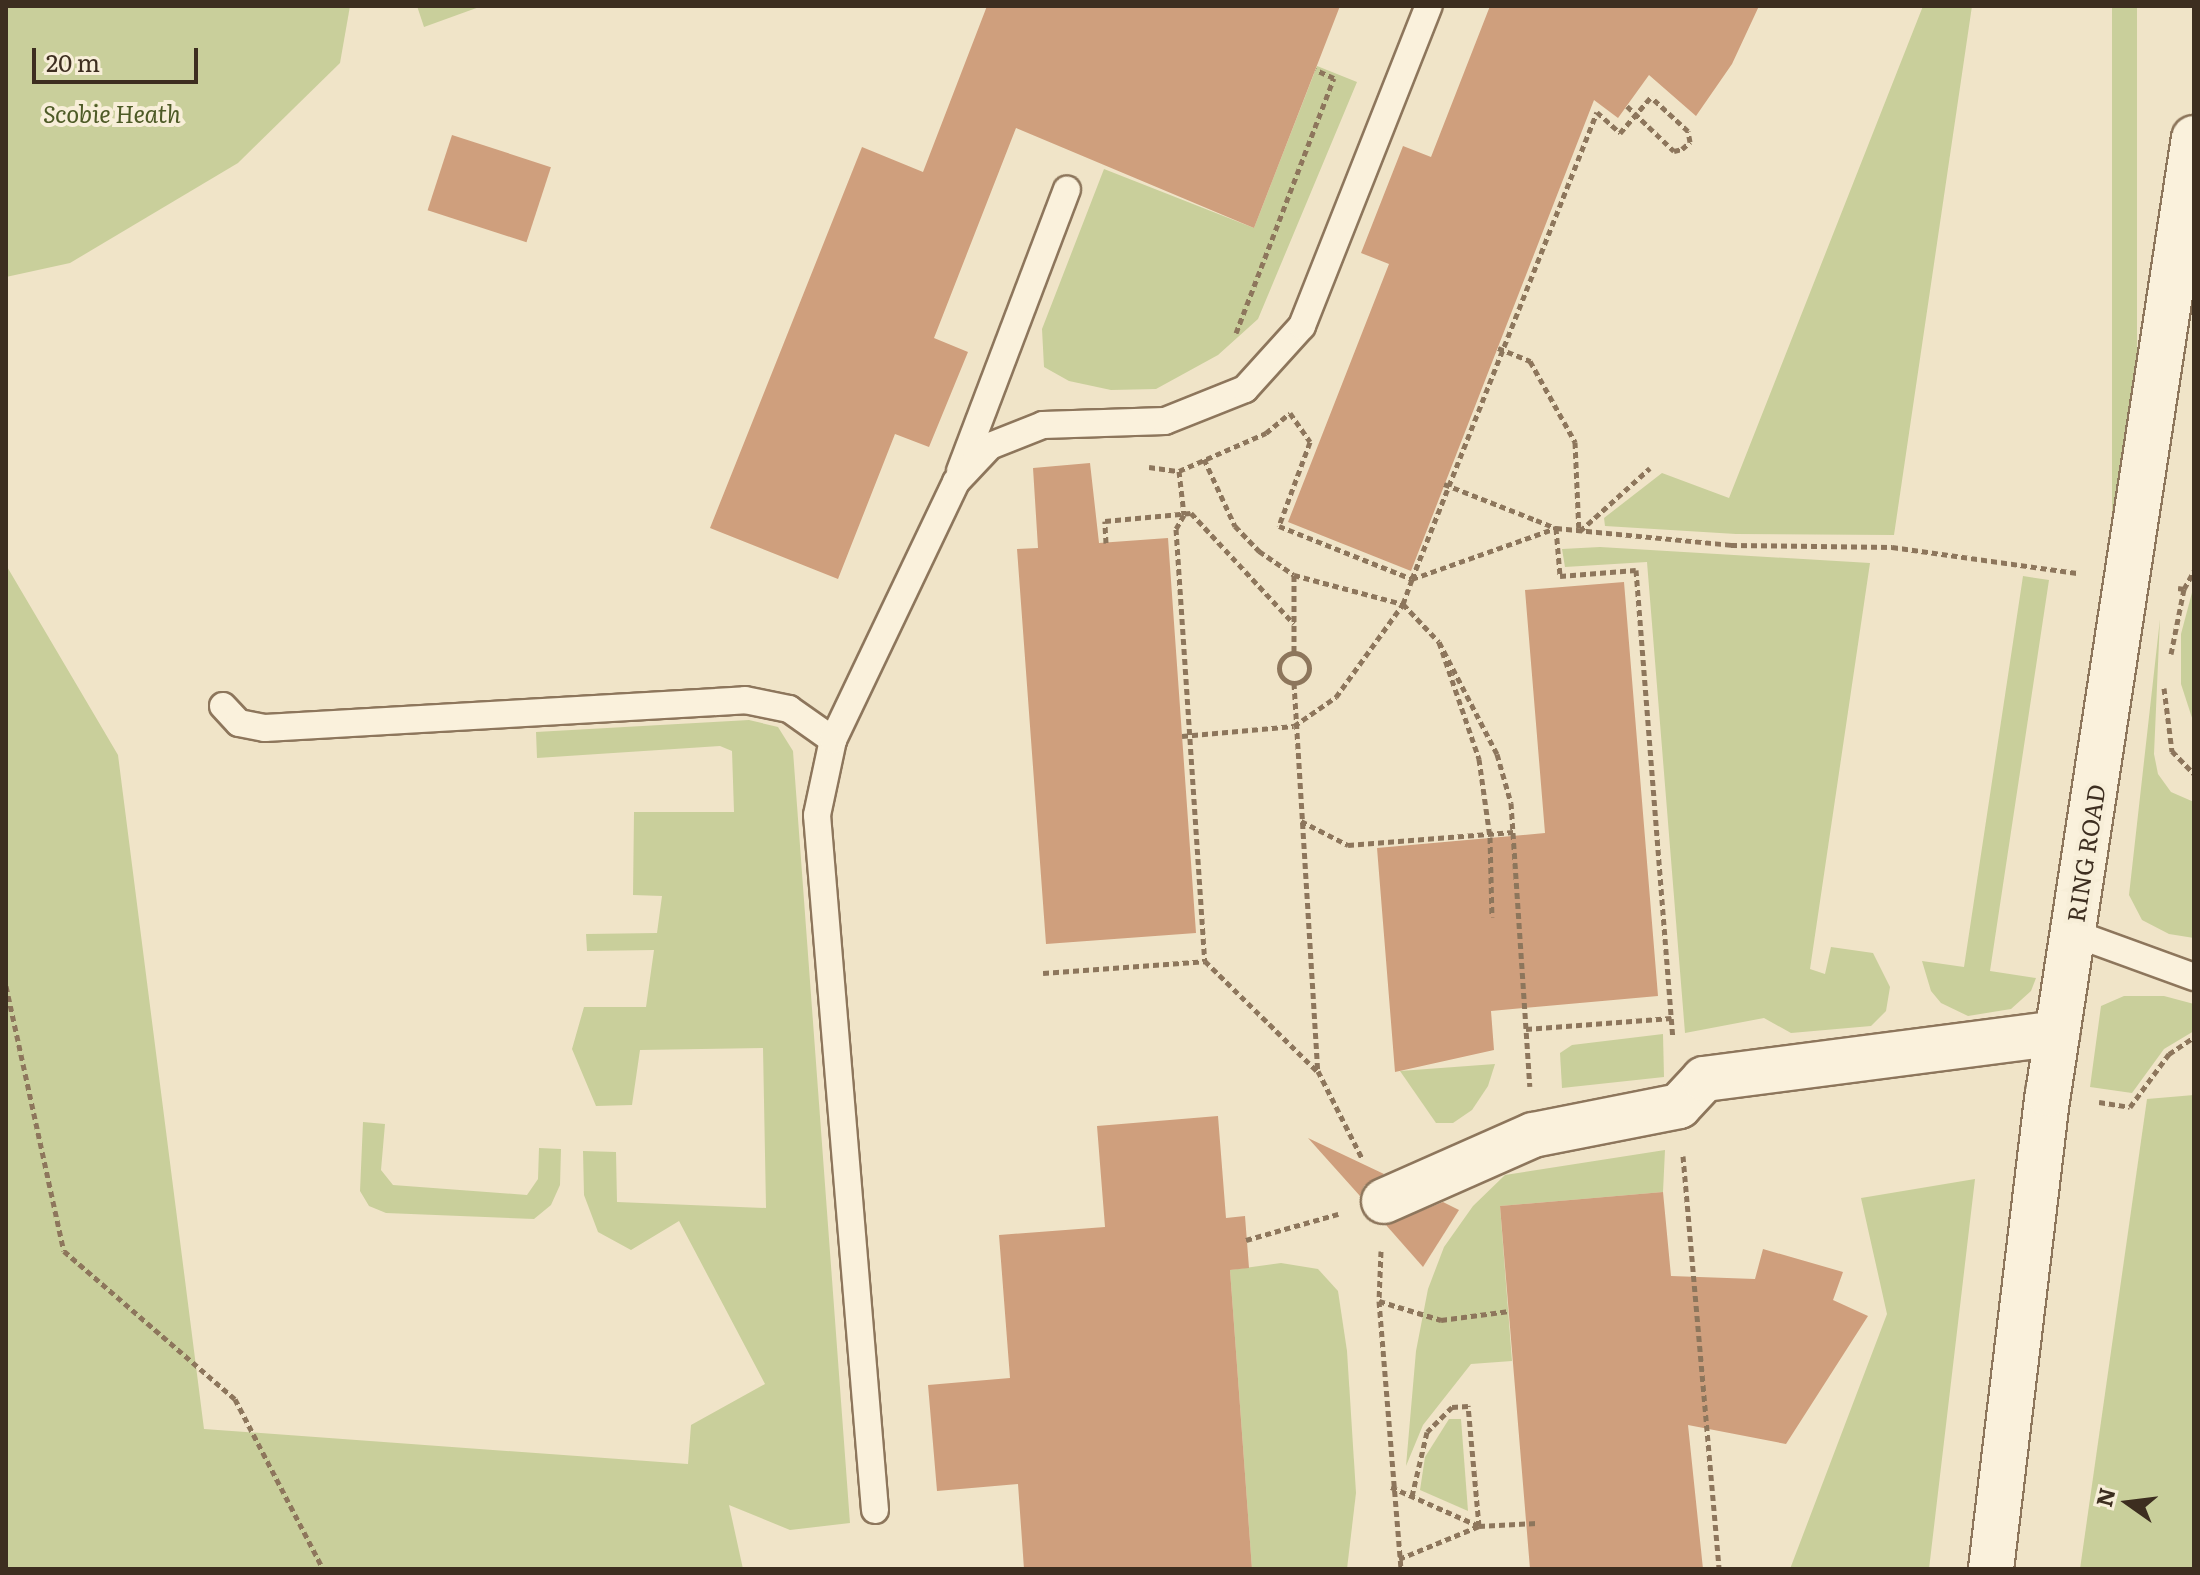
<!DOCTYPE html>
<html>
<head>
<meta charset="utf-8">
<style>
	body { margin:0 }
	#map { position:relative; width:2200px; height:1575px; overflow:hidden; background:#f0e4c8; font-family:Literata,serif }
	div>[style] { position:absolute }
	.green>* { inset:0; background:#c9cf9b; transform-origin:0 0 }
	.building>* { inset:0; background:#cf9f7d; transform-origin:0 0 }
	.path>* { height:5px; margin-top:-2.5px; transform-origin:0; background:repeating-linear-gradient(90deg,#8d765c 0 6px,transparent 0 10px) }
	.path>.ring { margin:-2.5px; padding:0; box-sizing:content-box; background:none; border:5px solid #8d765c; border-radius:50% }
	.roads { filter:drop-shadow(2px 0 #8d765c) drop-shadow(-2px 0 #8d765c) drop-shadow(0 2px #8d765c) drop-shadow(0 -2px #8d765c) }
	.lane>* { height:26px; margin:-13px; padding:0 13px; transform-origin:13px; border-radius:13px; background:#faf1dc }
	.street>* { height:44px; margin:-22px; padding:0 22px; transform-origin:22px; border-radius:22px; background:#faf1dc }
	.path-bridge>* { height:5px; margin-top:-2.5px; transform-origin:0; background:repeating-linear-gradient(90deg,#8d765c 0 6px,transparent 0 10px) }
	span { translate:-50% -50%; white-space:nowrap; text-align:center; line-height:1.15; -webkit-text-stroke:8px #f7eed8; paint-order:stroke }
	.park-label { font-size:24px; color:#4d5a26; font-style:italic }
	.street-label { font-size:24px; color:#3d2e20 }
	.frame { position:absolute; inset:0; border:8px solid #3d2e20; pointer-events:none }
	.north { position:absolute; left:2088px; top:1463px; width:80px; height:80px; -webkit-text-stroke:6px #f7eed8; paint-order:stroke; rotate:284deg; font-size:22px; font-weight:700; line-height:32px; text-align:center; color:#3d2e20 }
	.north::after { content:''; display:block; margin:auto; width:28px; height:36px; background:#3d2e20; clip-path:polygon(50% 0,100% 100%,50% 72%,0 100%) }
	.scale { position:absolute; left:32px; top:48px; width:166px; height:36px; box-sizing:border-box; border:4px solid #3d2e20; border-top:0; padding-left:10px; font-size:24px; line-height:28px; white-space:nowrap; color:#3d2e20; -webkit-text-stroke:6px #f7eed8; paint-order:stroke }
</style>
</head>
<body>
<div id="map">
	<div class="green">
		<i style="clip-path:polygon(6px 6px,350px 6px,340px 63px,238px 163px,70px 263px,6px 277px)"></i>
		<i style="clip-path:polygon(417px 6px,482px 6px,424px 27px)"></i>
		<i style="clip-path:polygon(1923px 6px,1972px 6px,1894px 535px,1736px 534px,1605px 526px,1604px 518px,1662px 473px,1729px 498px)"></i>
		<i style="left:2112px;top:6px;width:25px;height:555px"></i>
		<i style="clip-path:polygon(1317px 66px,1357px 82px,1258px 319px,1218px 355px,1156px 389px,1111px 390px,1069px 381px,1044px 367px,1042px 329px,1104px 169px,1254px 228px)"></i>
		<i style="clip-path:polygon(1600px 547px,1870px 563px,1810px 969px,1825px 974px,1831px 947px,1873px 953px,1890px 987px,1886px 1011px,1871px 1026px,1791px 1033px,1764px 1018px,1685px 1033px,1647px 562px,1565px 567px,1562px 549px)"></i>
		<i style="clip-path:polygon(6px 565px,118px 755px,204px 1429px,688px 1464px,691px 1425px,765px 1384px,679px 1221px,631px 1250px,598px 1232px,584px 1195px,583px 1151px,616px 1152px,617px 1202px,766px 1208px,763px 1048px,640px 1050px,632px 1105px,596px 1106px,572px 1049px,584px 1007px,646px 1007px,654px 950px,587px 951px,586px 934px,657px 933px,662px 896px,633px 895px,634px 812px,734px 812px,732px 751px,720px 746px,537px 758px,536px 732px,749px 720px,778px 727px,793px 751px,850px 1523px,790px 1530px,729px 1505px,743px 1569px,6px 1569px)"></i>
		<i style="clip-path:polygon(2023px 576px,2049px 580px,1990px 971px,2036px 978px,2031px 991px,2011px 1009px,1968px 1016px,1941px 1003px,1931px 991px,1922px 961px,1964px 967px)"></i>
		<i style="clip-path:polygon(2194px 585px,2194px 724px,2181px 684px,2181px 634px)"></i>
		<i style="clip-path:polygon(2160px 619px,2154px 754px,2158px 774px,2171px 792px,2194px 802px,2194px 938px,2169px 934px,2142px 920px,2129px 895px)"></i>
		<i style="clip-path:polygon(2124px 996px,2164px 996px,2194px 1004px,2194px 1031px,2164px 1049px,2132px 1093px,2090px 1087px,2101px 1006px)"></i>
		<i style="clip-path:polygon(1663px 1034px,1664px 1077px,1562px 1088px,1560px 1053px,1572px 1045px)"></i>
		<i style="clip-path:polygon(1495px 1064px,1488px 1086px,1472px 1110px,1453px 1123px,1436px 1123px,1400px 1071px)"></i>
		<i style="clip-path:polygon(2194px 1095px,2194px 1569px,2080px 1569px,2147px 1099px)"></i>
		<i style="clip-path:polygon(363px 1122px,385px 1124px,381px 1170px,393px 1185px,527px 1195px,538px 1179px,539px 1148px,561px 1149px,560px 1185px,551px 1205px,534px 1219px,386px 1213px,369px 1206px,360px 1191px)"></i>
		<i style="clip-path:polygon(1665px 1150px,1663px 1192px,1500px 1206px,1512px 1361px,1471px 1364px,1423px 1425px,1406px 1466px,1416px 1351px,1428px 1289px,1444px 1247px,1473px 1206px,1505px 1175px)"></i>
		<i style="clip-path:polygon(1975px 1179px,1929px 1569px,1790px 1569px,1887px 1314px,1861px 1198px)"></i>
		<i style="clip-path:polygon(1281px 1263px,1318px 1269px,1338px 1291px,1347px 1351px,1356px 1493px,1347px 1569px,1252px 1569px,1230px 1270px)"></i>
		<i style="clip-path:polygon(1449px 1419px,1461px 1419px,1468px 1511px,1420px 1490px,1425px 1457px)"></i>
	</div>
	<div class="building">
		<i style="clip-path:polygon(987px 6px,1340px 6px,1254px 228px,1016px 128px,934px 338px,968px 352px,929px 447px,895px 434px,838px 579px,710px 528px,862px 147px,923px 172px)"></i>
		<i style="clip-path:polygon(1490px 6px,1759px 6px,1732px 64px,1696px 116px,1649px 75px,1618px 118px,1594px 100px,1411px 571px,1288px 522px,1389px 264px,1361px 253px,1403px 146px,1431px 157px)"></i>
		<i style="left:452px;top:135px;width:104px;height:79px;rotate:18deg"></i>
		<i style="clip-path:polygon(1090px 463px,1099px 543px,1168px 538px,1196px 933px,1046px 944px,1017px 549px,1038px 548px,1033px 468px)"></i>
		<i style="clip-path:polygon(1624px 582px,1658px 996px,1491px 1011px,1494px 1050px,1395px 1072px,1377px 848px,1545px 833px,1525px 590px)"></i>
		<i style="clip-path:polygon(1218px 1116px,1226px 1218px,1245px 1216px,1249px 1268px,1230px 1270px,1252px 1569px,1024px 1569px,1018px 1484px,937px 1491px,928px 1385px,1010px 1378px,999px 1235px,1105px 1227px,1097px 1126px)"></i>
		<i style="clip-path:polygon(1308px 1138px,1384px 1174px,1364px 1186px,1360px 1196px)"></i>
		<i style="clip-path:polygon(1663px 1192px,1671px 1276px,1755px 1279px,1763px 1249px,1843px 1272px,1833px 1300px,1868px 1316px,1786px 1444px,1688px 1425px,1703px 1569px,1530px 1569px,1500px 1206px)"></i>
		<i style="clip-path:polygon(1443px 1202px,1459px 1210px,1423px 1267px,1386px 1225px)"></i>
	</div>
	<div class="path">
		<i style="left:1236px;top:333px;width:273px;rotate:-69deg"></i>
		<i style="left:1334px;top:78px;width:20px;rotate:-156deg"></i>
		<i style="left:1530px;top:361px;width:93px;rotate:60.9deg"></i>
		<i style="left:1575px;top:442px;width:90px;rotate:87.5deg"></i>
		<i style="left:1204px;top:459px;width:74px;rotate:65.2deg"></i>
		<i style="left:1235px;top:526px;width:35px;rotate:46deg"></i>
		<i style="left:1259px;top:551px;width:42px;rotate:34.4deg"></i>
		<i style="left:1294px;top:575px;width:113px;rotate:14.9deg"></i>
		<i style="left:1403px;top:604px;width:52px;rotate:46.5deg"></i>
		<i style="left:1439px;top:642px;width:126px;rotate:62.6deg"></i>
		<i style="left:1497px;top:754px;width:51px;rotate:74.1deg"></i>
		<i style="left:1511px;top:803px;width:284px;rotate:86.2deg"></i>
		<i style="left:1149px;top:467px;width:30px;rotate:8deg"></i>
		<i style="left:1179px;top:471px;width:95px;rotate:-23.6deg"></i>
		<i style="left:1266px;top:433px;width:31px;rotate:-40deg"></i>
		<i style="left:1290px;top:413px;width:35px;rotate:55deg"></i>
		<i style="left:1310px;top:442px;width:90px;rotate:110.3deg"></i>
		<i style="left:1279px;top:526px;width:143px;rotate:21.7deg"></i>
		<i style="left:1412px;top:579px;width:502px;rotate:-68.39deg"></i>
		<i style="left:1597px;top:112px;width:31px;rotate:42deg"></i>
		<i style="left:1620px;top:133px;width:48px;rotate:-49.3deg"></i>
		<i style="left:1179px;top:471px;width:44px;rotate:83.5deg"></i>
		<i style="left:1184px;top:515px;width:16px;rotate:120deg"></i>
		<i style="left:1176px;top:529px;width:433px;rotate:86.2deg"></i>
		<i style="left:1205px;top:961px;width:157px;rotate:44.5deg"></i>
		<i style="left:1536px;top:520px;width:22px;rotate:22deg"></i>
		<i style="left:1556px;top:528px;width:48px;rotate:85.2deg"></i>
		<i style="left:1560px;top:576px;width:76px;rotate:-4.5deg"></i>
		<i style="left:1636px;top:570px;width:469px;rotate:85.5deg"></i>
		<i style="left:1580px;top:531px;width:94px;rotate:-42deg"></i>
		<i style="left:1106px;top:543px;width:22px;rotate:-93deg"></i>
		<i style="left:1105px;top:521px;width:86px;rotate:-5.3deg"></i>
		<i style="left:1191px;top:513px;width:151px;rotate:47.1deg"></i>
		<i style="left:2178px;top:588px;width:6px;rotate:9deg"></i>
		<i style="left:2184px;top:589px;width:21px;rotate:-61deg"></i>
		<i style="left:1294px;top:652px;width:77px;rotate:-90deg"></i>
		<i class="ring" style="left:1279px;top:653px;width:25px;height:25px"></i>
		<i style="left:2171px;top:654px;width:66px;rotate:-78.7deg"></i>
		<i style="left:1294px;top:683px;width:389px;rotate:86.5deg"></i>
		<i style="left:1318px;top:1071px;width:97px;rotate:63.2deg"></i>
		<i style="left:2164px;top:688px;width:64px;rotate:82.8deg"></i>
		<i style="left:2172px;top:751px;width:32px;rotate:46deg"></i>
		<i style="left:1182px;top:736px;width:112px;rotate:-5.1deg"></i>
		<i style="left:1294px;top:726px;width:51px;rotate:-34.6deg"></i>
		<i style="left:1336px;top:697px;width:115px;rotate:-54.2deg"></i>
		<i style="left:1403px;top:604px;width:27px;rotate:-70deg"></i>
		<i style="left:1412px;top:579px;width:153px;rotate:-19.5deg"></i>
		<i style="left:1556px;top:528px;width:176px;rotate:5.5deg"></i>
		<i style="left:1731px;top:545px;width:161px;rotate:0.7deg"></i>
		<i style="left:1892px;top:547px;width:187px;rotate:8deg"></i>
		<i style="left:1301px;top:821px;width:53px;rotate:27.1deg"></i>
		<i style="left:1348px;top:845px;width:166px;rotate:-4.5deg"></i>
		<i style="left:1043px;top:973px;width:162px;rotate:-4.2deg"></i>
		<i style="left:6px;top:986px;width:271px;rotate:77.7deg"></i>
		<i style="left:64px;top:1251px;width:226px;rotate:40.9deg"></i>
		<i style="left:235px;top:1399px;width:191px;rotate:62.6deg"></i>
		<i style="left:1526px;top:1029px;width:146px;rotate:-4.3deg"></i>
		<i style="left:2099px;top:1102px;width:31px;rotate:9deg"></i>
		<i style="left:2130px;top:1107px;width:66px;rotate:-53.7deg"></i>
		<i style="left:2169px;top:1054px;width:30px;rotate:-34deg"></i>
		<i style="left:1683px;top:1156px;width:415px;rotate:85deg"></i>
		<i style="left:1246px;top:1240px;width:96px;rotate:-15.8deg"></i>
		<i style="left:1381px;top:1251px;width:50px;rotate:92.3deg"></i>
		<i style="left:1379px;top:1301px;width:269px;rotate:85.3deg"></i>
		<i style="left:1379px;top:1301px;width:65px;rotate:17deg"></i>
		<i style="left:1441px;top:1320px;width:69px;rotate:-7.5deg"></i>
		<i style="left:1391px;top:1487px;width:96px;rotate:23.9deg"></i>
		<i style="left:1479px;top:1526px;width:58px;rotate:-3deg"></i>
		<i style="left:1399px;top:1559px;width:87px;rotate:-22.4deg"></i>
		<i style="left:1479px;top:1526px;width:121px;rotate:-95.2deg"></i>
		<i style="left:1468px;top:1406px;width:16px;rotate:176deg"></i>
		<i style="left:1452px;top:1407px;width:35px;rotate:135deg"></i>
		<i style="left:1427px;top:1432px;width:66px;rotate:103.2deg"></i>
	</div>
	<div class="roads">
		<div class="lane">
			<i style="left:960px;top:471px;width:301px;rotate:-69.2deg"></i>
			<i style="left:223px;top:706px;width:23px;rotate:47deg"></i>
			<i style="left:239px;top:723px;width:26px;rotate:11deg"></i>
			<i style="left:265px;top:728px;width:481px;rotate:-3.3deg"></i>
			<i style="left:745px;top:700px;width:45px;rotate:11.6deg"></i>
			<i style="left:789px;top:709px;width:54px;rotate:35.2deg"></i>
			<i style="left:2073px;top:933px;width:129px;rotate:20deg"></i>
			<i style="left:875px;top:1510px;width:697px;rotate:-94.77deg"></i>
			<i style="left:817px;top:815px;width:77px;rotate:-78deg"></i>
			<i style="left:833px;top:740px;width:286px;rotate:-64.5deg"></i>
			<i style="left:956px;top:482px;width:50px;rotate:-46.6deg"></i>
			<i style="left:990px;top:446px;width:57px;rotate:-21.6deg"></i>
			<i style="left:1043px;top:425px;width:122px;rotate:-1.9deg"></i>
			<i style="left:1165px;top:421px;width:86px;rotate:-21.8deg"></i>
			<i style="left:1245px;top:389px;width:85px;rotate:-47.9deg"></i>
			<i style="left:1302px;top:326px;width:344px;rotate:-68.4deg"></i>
		</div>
		<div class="street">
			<i style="left:1384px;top:1201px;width:163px;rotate:-23.9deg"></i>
			<i style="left:1533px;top:1135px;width:149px;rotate:-11.2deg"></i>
			<i style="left:1679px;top:1106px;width:37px;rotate:-47deg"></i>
			<i style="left:1704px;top:1079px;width:356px;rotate:-7.4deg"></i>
			<i style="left:1991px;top:1569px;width:478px;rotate:-83.2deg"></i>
			<i style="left:2048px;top:1094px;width:967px;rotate:-81.32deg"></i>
		</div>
	</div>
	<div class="path-bridge">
		<i style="left:1627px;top:106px;width:65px;rotate:43.8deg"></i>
		<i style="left:1674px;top:151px;width:8px;rotate:-14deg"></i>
		<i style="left:1682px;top:149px;width:11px;rotate:-41deg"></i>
		<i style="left:1690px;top:142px;width:11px;rotate:-100deg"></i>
		<i style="left:1688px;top:131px;width:50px;rotate:-137.4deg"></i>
		<i style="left:1498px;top:348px;width:35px;rotate:22deg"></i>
		<i style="left:1444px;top:484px;width:99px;rotate:21.4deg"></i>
		<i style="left:1439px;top:642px;width:124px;rotate:71.1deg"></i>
		<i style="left:1479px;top:759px;width:79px;rotate:82deg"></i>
		<i style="left:1490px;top:837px;width:80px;rotate:88.6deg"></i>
	</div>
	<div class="park-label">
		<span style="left:112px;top:113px">Scobie Heath</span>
	</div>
	<div class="street-label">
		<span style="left:2085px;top:853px;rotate:-81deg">RING ROAD</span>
	</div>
	<div class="frame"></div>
	<div class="north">N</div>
	<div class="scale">20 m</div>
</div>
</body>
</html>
